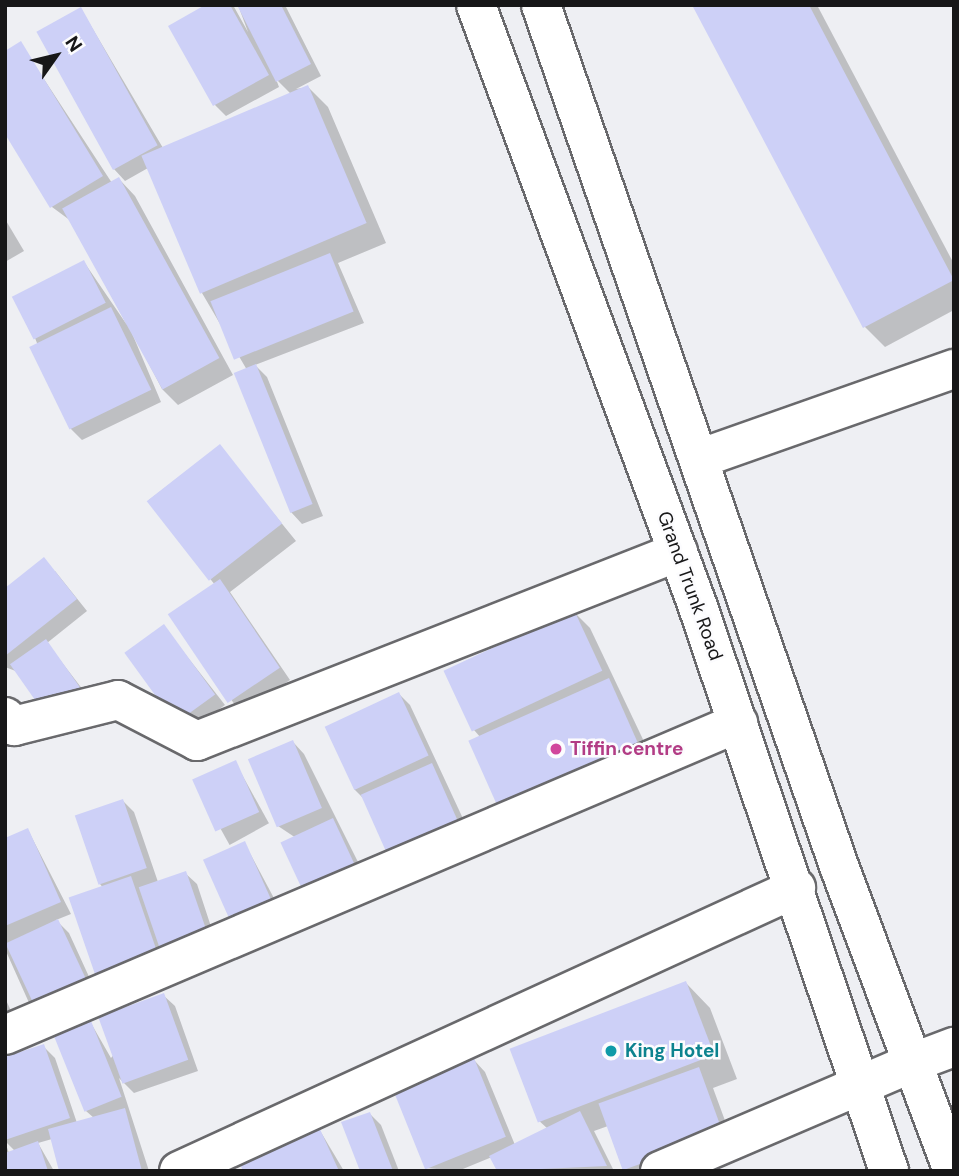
<!DOCTYPE html>
<html>
<head>
<meta charset="utf-8">
<style>
	body { margin:0 }
	#map { position:relative; width:959px; height:1176px; overflow:hidden; background:#eeeff3; font-family:"DM Sans",sans-serif }
	div>[style] { position:absolute }
	.shadow>* { inset:0; background:#0003; transform-origin:0 0 }
	.building>* { inset:0; background:#cdd0f7; transform-origin:0 0 }
	.roads { filter:drop-shadow(2px 0 #69696c) drop-shadow(-2px 0 #69696c) drop-shadow(0 2px #69696c) drop-shadow(0 -2px #69696c) }
	.minor>* { height:38px; margin:-19px; padding:0 19px; transform-origin:19px; border-radius:19px; background:#fff }
	.tertiary>* { height:38px; margin:-19px; padding:0 19px; transform-origin:19px; border-radius:19px; background:#fff }
	.secondary>* { height:38px; margin:-19px; padding:0 19px; transform-origin:19px; border-radius:19px; background:#fff }
	.dots>* { width:19px; height:19px; translate:-50% -50%; box-sizing:border-box; border:4px solid #fcfcfe; border-radius:50% }
	span { translate:-50% -50%; white-space:nowrap; text-align:center; line-height:1.15; -webkit-text-stroke:5px #fcfcfe; paint-order:stroke }
	.street-label { font-size:19px; color:#171718 }
	.hotel-label { font-size:19px; color:#b23c85; font-weight:700 }
	.left { translate:0 -50%; text-align:left }
	.culture-label { font-size:19px; color:#0d838f; font-weight:700 }
	.frame { position:absolute; inset:0; border:7px solid #171718; pointer-events:none }
	.north { position:absolute; left:21px; top:21px; width:70px; height:70px; -webkit-text-stroke:5px #fcfcfe; paint-order:stroke; rotate:56deg; font-size:19px; font-weight:700; line-height:28px; text-align:center; color:#171718 }
	.north::after { content:''; display:block; margin:auto; width:24px; height:32px; background:#171718; clip-path:polygon(50% 0,100% 100%,50% 72%,0 100%) }
</style>
</head>
<body>
<div id="map">
	<div class="shadow">
		<i style="clip-path:polygon(209px 5px,233px 5px,248px 32px,238px 5px,285px 5px,321px 76px,296px 89px,308px 87px,328px 107px,386px 243px,338px 263px,364px 323px,255px 365px,267px 377px,323px 516px,302px 524px,291px 512px,247px 370px,202px 293px,148px 168px,125px 181px,114px 169px,81px 9px,163px 148px,291px 94px,276px 79px,279px 87px,226px 116px,215px 105px)"></i>
		<i style="clip-path:polygon(694px 5px,817px 5px,954px 264px,954px 310px,885px 347px,865px 327px)"></i>
		<i style="clip-path:polygon(21px 44px,112px 183px,119px 179px,135px 196px,233px 375px,178px 405px,162px 389px,129px 326px,161px 402px,82px 440px,71px 429px,35px 338px,84px 262px,127px 325px,71px 221px,52px 207px,5px 130px)"></i>
		<i style="clip-path:polygon(5px 219px,24px 251px,5px 262px)"></i>
		<i style="clip-path:polygon(219px 446px,296px 541px,230px 592px,290px 680px,241px 713px,170px 616px,215px 585px,149px 500px)"></i>
		<i style="clip-path:polygon(55px 571px,87px 611px,47px 643px,90px 699px,5px 667px,5px 590px)"></i>
		<i style="clip-path:polygon(574px 612px,590px 628px,659px 773px,481px 738px,474px 730px)"></i>
		<i style="clip-path:polygon(164px 627px,225px 705px,186px 733px)"></i>
		<i style="clip-path:polygon(399px 694px,410px 705px,473px 840px,366px 801px,354px 789px)"></i>
		<i style="clip-path:polygon(293px 742px,304px 754px,371px 888px,278px 826px)"></i>
		<i style="left:235px;top:762px;width:70px;height:45px;rotate:61deg"></i>
		<i style="clip-path:polygon(123px 801px,134px 812px,158px 882px,185px 873px,197px 884px,220px 954px,170px 970px,100px 884px)"></i>
		<i style="clip-path:polygon(28px 830px,71px 914px,56px 920px,69px 933px,96px 992px,30px 1005px,5px 949px,5px 840px)"></i>
		<i style="clip-path:polygon(245px 844px,284px 917px,245px 935px)"></i>
		<i style="clip-path:polygon(686px 983px,710px 1008px,737px 1079px,713px 1088px,734px 1145px,661px 1171px,626px 1171px,608px 1126px,594px 1131px,614px 1171px,499px 1171px,492px 1157px,458px 1171px,426px 1168px,474px 1060px,485px 1072px,515px 1145px,548px 1129px,537px 1119px)"></i>
		<i style="clip-path:polygon(163px 995px,175px 1006px,198px 1071px,134px 1093px,119px 1078px,149px 1171px,61px 1171px,52px 1139px,38px 1143px,54px 1171px,5px 1171px,5px 1142px,9px 1153px,15px 1151px,5px 1141px,5px 1059px,43px 1046px,55px 1058px,77px 1123px,94px 1118px,86px 1111px,88px 1018px,111px 1058px)"></i>
		<i style="clip-path:polygon(5px 998px,20px 1030px,5px 1036px)"></i>
		<i style="clip-path:polygon(370px 1114px,381px 1125px,399px 1171px,362px 1171px)"></i>
		<i style="clip-path:polygon(319px 1129px,344px 1171px,245px 1171px)"></i>
	</div>
	<div class="building">
		<i style="clip-path:polygon(205px 5px,230px 5px,269px 75px,213px 106px,168px 26px)"></i>
		<i style="clip-path:polygon(237px 5px,281px 5px,311px 64px,276px 82px)"></i>
		<i style="clip-path:polygon(692px 5px,809px 5px,954px 280px,863px 328px)"></i>
		<i style="left:81px;top:7px;width:158px;height:51px;rotate:61deg"></i>
		<i style="clip-path:polygon(21px 41px,103px 176px,50px 208px,5px 134px,5px 51px)"></i>
		<i style="left:308px;top:85px;width:150px;height:181px;rotate:67deg"></i>
		<i style="left:119px;top:177px;width:207px;height:65px;rotate:61deg"></i>
		<i style="left:330px;top:253px;width:63px;height:129px;rotate:68deg"></i>
		<i style="left:84px;top:260px;width:48px;height:81px;rotate:63deg"></i>
		<i style="left:111px;top:307px;width:92px;height:91px;rotate:64deg"></i>
		<i style="left:256px;top:364px;width:151px;height:24px;rotate:68deg"></i>
		<i style="left:220px;top:444px;width:101px;height:93px;rotate:52deg"></i>
		<i style="clip-path:polygon(44px 557px,77px 599px,5px 656px,5px 588px)"></i>
		<i style="left:220px;top:579px;width:107px;height:63px;rotate:56deg"></i>
		<i style="left:574px;top:610px;width:67px;height:144px;rotate:65deg"></i>
		<i style="left:164px;top:624px;width:87px;height:49px;rotate:54deg"></i>
		<i style="left:46px;top:639px;width:59px;height:44px;rotate:55deg"></i>
		<i style="left:609px;top:678px;width:85px;height:154px;rotate:66deg"></i>
		<i style="left:399px;top:692px;width:70px;height:82px;rotate:65deg"></i>
		<i style="left:293px;top:740px;width:74px;height:49px;rotate:67deg"></i>
		<i style="left:236px;top:760px;width:57px;height:48px;rotate:66deg"></i>
		<i style="left:432px;top:763px;width:72px;height:78px;rotate:66deg"></i>
		<i style="left:123px;top:799px;width:73px;height:51px;rotate:71deg"></i>
		<i style="left:333px;top:818px;width:65px;height:58px;rotate:65deg"></i>
		<i style="clip-path:polygon(28px 828px,61px 902px,5px 926px,5px 838px)"></i>
		<i style="left:245px;top:841px;width:71px;height:46px;rotate:66deg"></i>
		<i style="left:186px;top:871px;width:75px;height:50px;rotate:71deg"></i>
		<i style="left:131px;top:876px;width:88px;height:66px;rotate:71deg"></i>
		<i style="left:58px;top:919px;width:67px;height:58px;rotate:65deg"></i>
		<i style="left:686px;top:981px;width:79px;height:189px;rotate:69deg"></i>
		<i style="left:164px;top:993px;width:71px;height:70px;rotate:70deg"></i>
		<i style="left:89px;top:1016px;width:87px;height:40px;rotate:68deg"></i>
		<i style="clip-path:polygon(44px 1044px,70px 1118px,5px 1140px,5px 1057px)"></i>
		<i style="left:474px;top:1058px;width:85px;height:87px;rotate:68deg"></i>
		<i style="left:699px;top:1067px;width:71px;height:107px;rotate:70deg"></i>
		<i style="clip-path:polygon(125px 1108px,142px 1171px,59px 1171px,48px 1129px)"></i>
		<i style="clip-path:polygon(580px 1111px,607px 1166px,497px 1171px,489px 1156px)"></i>
		<i style="clip-path:polygon(370px 1112px,393px 1171px,360px 1171px,341px 1122px)"></i>
		<i style="clip-path:polygon(319px 1127px,339px 1171px,243px 1171px,239px 1162px)"></i>
		<i style="clip-path:polygon(38px 1141px,48px 1171px,5px 1171px,5px 1153px)"></i>
	</div>
	<div class="roads">
		<div class="minor">
			<i style="left:701px;top:458px;width:268px;rotate:-19.4deg"></i>
			<i style="left:5px;top:717px;width:13px;rotate:45deg"></i>
			<i style="left:14px;top:726px;width:107px;rotate:-14deg"></i>
			<i style="left:118px;top:700px;width:89px;rotate:27.4deg"></i>
			<i style="left:197px;top:741px;width:517px;rotate:-21.45deg"></i>
			<i style="left:5px;top:1035px;width:797px;rotate:-23.06deg"></i>
			<i style="left:914px;top:1062px;width:43px;rotate:-20.6deg"></i>
			<i style="left:179px;top:1171px;width:679px;rotate:-24.64deg"></i>
		</div>
		<div class="tertiary">
			<i style="left:660px;top:1171px;width:276px;rotate:-23.2deg"></i>
		</div>
		<div class="secondary">
			<i style="left:476px;top:5px;width:638px;rotate:69.75deg"></i>
			<i style="left:697px;top:604px;width:599px;rotate:71.29deg"></i>
			<i style="left:541px;top:5px;width:911px;rotate:70.91deg"></i>
			<i style="left:839px;top:866px;width:326px;rotate:69.5deg"></i>
		</div>
	</div>
	<div class="dots">
		<i style="left:556px;top:749px;background:#d1479c"></i>
		<i style="left:611px;top:1051px;background:#0f9aa8"></i>
	</div>
	<div class="street-label">
		<span style="left:690px;top:586px;rotate:70deg">Grand Trunk Road</span>
	</div>
	<div class="hotel-label">
		<span class="left" style="left:570px;top:749px">Tiffin centre</span>
	</div>
	<div class="culture-label">
		<span class="left" style="left:625px;top:1051px">King Hotel</span>
	</div>
	<div class="frame"></div>
	<div class="north">N</div>
</div>
</body>
</html>
